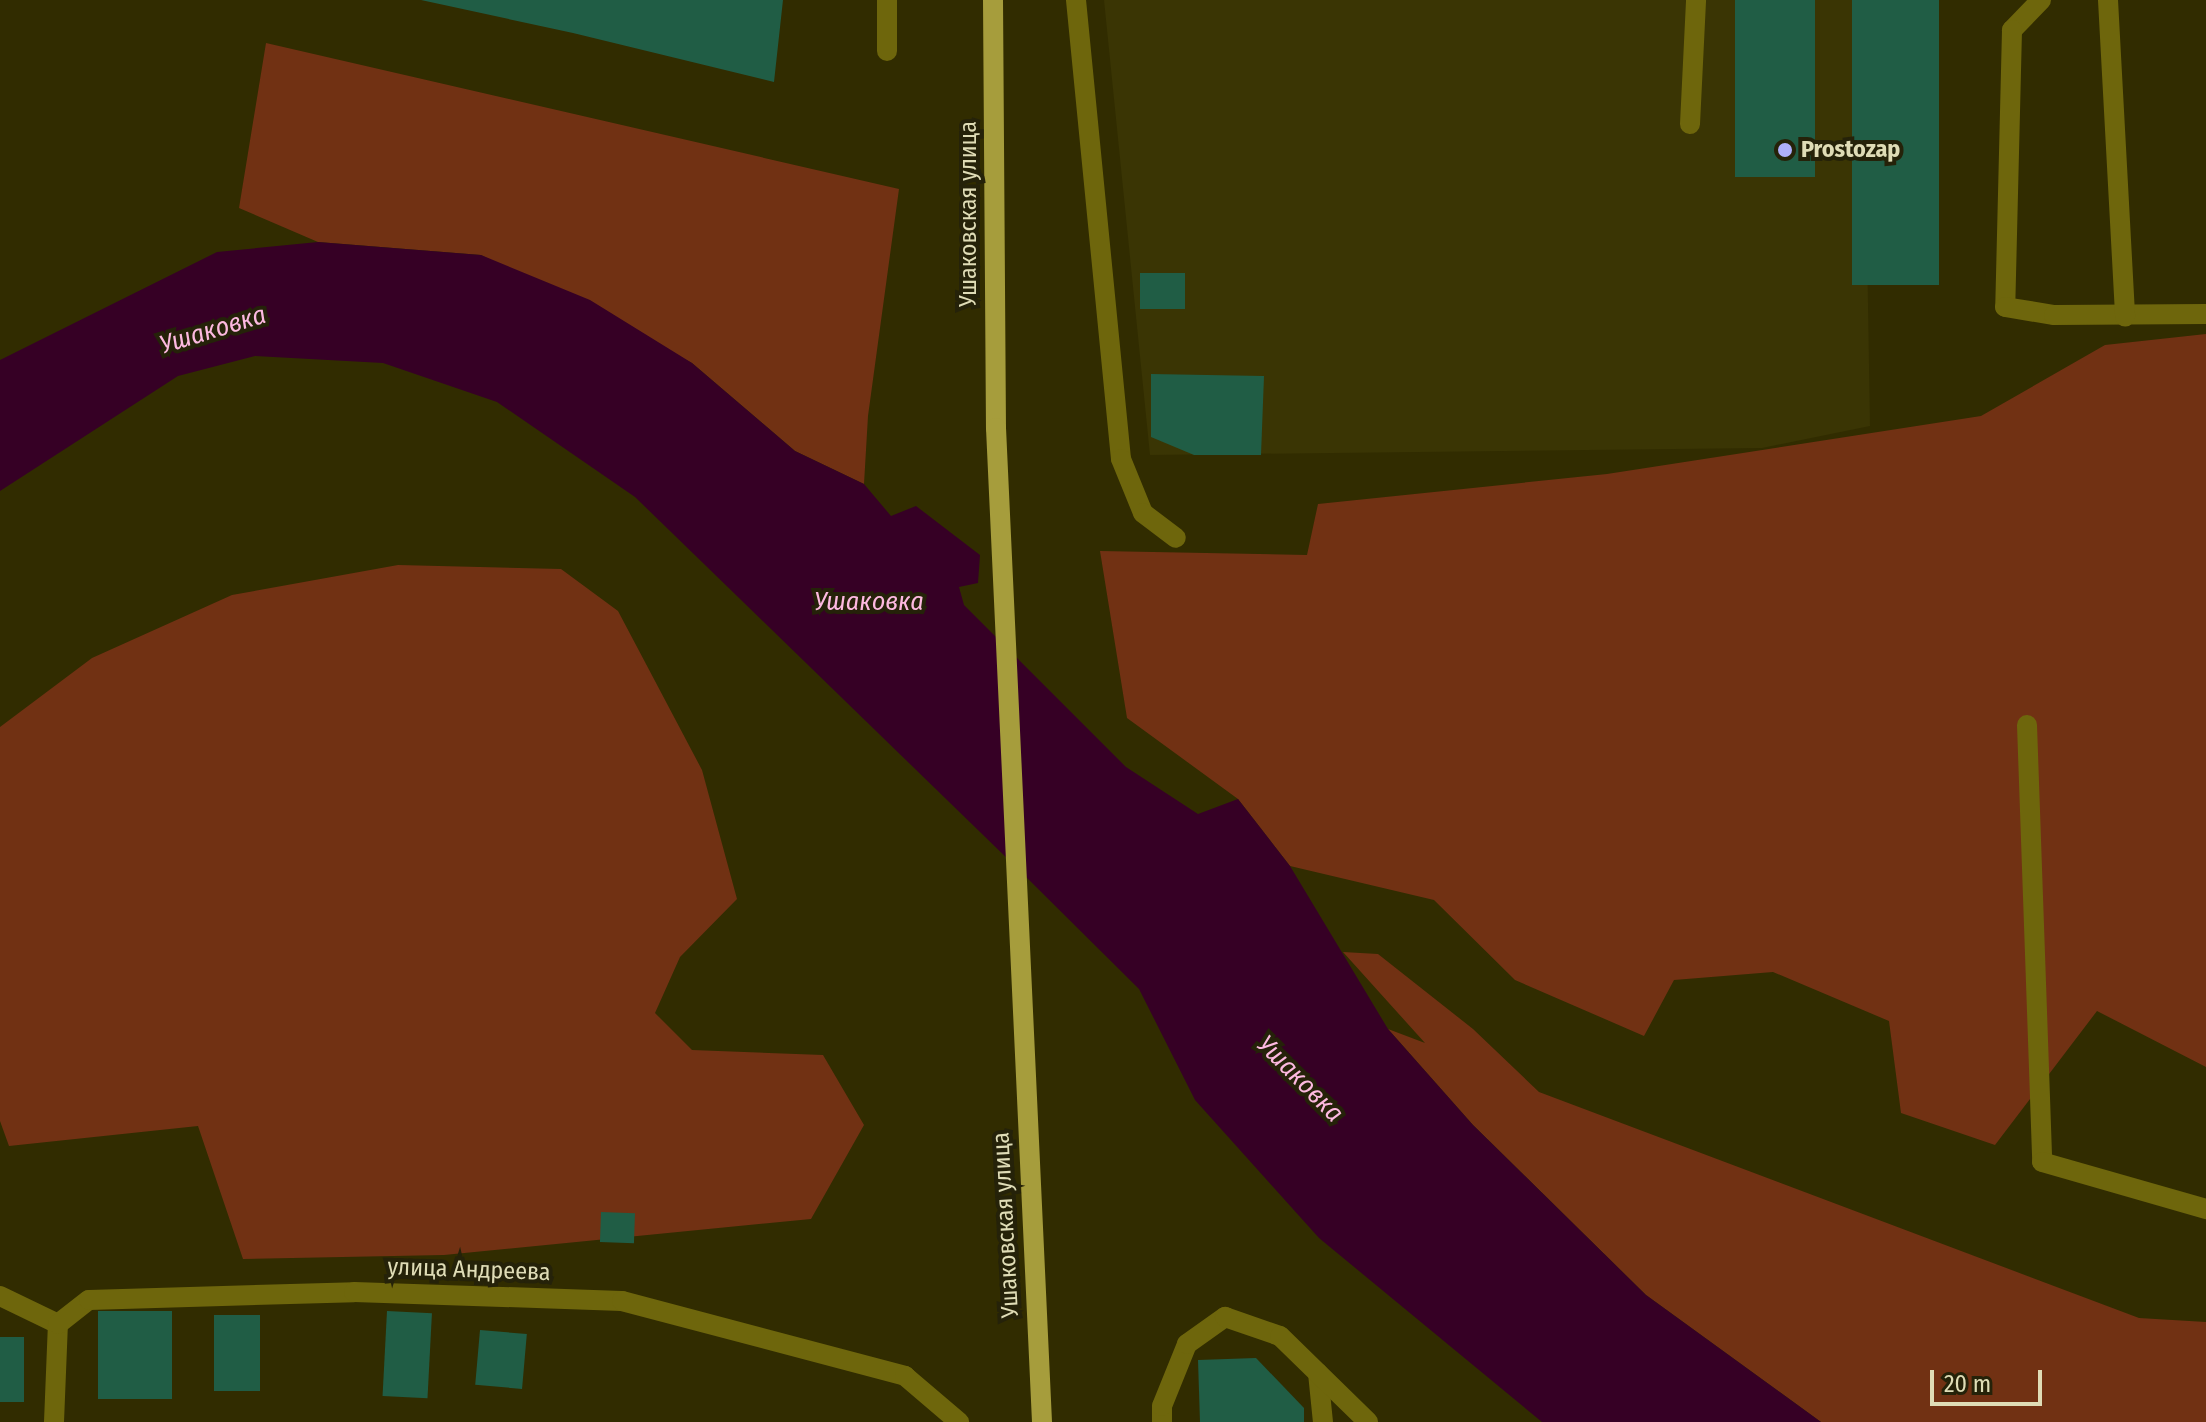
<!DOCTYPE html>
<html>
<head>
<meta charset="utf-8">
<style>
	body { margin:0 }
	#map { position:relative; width:2206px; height:1422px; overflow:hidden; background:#312c00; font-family:"Fira Sans Condensed",sans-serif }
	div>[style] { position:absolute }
	.built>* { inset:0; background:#3a3504 }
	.green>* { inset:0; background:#713113 }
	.water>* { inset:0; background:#360025 }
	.building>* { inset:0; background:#205d45; transform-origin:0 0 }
	.minor>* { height:20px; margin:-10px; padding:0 10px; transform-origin:10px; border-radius:10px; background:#6e660c }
	.major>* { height:20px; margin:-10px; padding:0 10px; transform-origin:10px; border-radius:10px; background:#a69d3c }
	.dots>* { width:22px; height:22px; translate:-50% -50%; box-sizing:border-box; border:4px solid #252209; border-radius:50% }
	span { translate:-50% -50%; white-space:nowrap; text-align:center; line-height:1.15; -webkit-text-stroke:8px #252209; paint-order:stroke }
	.poi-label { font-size:24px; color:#dfdcb6; font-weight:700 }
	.left { translate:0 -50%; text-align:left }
	.street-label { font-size:24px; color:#dfdcb6 }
	.water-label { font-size:26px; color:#fdb9e0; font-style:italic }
	.scale { position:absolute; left:1930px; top:1370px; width:112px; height:36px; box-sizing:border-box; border:4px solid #dfdcb6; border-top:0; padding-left:10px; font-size:24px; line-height:28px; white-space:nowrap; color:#dfdcb6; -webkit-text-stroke:6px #252209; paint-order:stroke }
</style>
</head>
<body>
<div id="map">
	<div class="built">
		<i style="clip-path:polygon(1104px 0,1863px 0,1870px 426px,1762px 448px,1150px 455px)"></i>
	</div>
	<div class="green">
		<i style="clip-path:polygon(266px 43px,899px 189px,868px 416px,864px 484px,795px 451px,692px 363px,481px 255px,318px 242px,239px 208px)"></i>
		<i style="clip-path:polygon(2206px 334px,2206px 1067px,2097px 1011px,1995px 1145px,1901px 1113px,1889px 1021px,1773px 972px,1674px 980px,1644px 1036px,1515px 980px,1434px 900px,1290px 866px,1238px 799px,1127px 718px,1100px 551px,1307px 555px,1318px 504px,1607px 474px,1981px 416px,2105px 345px)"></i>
		<i style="clip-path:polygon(398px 565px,561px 569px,618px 611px,702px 770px,737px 899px,680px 957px,655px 1013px,692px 1050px,823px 1055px,864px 1125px,811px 1219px,444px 1255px,243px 1259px,198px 1126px,9px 1146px,0 1121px,0 727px,92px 658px,232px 595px)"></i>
		<i style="clip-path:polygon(1343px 952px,1378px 954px,1473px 1029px,1539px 1092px,2139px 1318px,2206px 1322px,2206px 1422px,1821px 1422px,1646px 1295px,1473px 1125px,1388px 1029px,1425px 1043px)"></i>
	</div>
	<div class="water">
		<i style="clip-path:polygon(318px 242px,481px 255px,590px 300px,692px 363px,795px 451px,864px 484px,891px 516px,916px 506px,980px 555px,978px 583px,959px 587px,964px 605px,1126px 767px,1198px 814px,1238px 799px,1290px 866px,1388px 1029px,1473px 1125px,1646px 1295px,1821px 1422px,1542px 1422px,1319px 1238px,1195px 1100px,1139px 989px,1014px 865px,635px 497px,497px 402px,383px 363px,255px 356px,178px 376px,0 491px,0 360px,217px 252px)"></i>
	</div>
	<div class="building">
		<i style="clip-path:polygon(421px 0,783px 0,774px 82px,573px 33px)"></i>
		<i style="left:1735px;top:0;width:80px;height:177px"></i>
		<i style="left:1852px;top:0;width:87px;height:285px"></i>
		<i style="left:1140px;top:273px;width:45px;height:36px"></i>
		<i style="clip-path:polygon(1151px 374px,1264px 376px,1261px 455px,1194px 455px,1151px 437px)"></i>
		<i style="left:601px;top:1212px;width:34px;height:30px;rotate:2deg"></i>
		<i style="left:98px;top:1311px;width:74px;height:88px"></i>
		<i style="left:387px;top:1311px;width:45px;height:85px;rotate:3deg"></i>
		<i style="left:214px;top:1315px;width:46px;height:76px"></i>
		<i style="left:480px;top:1330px;width:47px;height:55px;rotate:5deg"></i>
		<i style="left:0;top:1337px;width:24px;height:65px"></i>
		<i style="clip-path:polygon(1256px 1358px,1304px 1408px,1304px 1422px,1200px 1422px,1198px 1360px)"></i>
	</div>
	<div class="minor">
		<i style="left:887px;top:0;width:51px;rotate:90deg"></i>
		<i style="left:1076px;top:0;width:461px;rotate:84.4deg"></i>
		<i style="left:1121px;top:459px;width:58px;rotate:67.8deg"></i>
		<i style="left:1143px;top:513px;width:41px;rotate:37.1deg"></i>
		<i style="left:2041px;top:0;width:42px;rotate:134deg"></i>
		<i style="left:2012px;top:30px;width:277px;rotate:91.4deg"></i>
		<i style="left:2005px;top:307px;width:50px;rotate:9.3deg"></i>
		<i style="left:2054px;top:315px;width:152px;rotate:-0.4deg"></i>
		<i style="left:2108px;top:0;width:317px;rotate:86.9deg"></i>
		<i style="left:1690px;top:124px;width:124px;rotate:-87.2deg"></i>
		<i style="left:2027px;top:725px;width:437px;rotate:88deg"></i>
		<i style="left:2042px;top:1162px;width:171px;rotate:16deg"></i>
		<i style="left:0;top:1296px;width:64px;rotate:25.8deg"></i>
		<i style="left:1318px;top:1373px;width:49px;rotate:84.2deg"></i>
		<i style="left:54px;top:1422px;width:98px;rotate:-87.7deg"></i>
		<i style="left:58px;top:1324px;width:39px;rotate:-38deg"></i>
		<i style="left:89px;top:1300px;width:265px;rotate:-1.7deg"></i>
		<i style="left:354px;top:1292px;width:268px;rotate:1.9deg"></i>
		<i style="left:622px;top:1301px;width:293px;rotate:14.8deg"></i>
		<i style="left:905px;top:1376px;width:71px;rotate:40.4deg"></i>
		<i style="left:1162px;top:1422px;width:16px;rotate:-90deg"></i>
		<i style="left:1162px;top:1406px;width:67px;rotate:-68deg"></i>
		<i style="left:1187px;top:1344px;width:47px;rotate:-35.4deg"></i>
		<i style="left:1225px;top:1317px;width:58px;rotate:19.1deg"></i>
		<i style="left:1280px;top:1336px;width:123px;rotate:44.3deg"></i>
	</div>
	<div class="major">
		<i style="left:993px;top:0;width:428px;rotate:89.6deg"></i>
		<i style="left:996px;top:428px;width:995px;rotate:87.35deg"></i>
	</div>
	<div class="dots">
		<i style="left:1785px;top:150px;background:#aeaefa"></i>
	</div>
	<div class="poi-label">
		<span class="left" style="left:1801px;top:150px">Prostozap</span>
	</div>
	<div class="street-label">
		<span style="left:969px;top:214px;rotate:-90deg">Ушаковская улица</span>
		<span style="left:1006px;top:1225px;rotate:-93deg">Ушаковская улица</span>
		<span style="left:469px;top:1270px;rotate:2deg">улица Андреева</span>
	</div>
	<div class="water-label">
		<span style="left:213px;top:330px;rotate:-17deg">Ушаковка</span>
		<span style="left:869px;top:602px">Ушаковка</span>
		<span style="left:1300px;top:1079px;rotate:45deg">Ушаковка</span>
	</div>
	<div class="scale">20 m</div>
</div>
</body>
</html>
